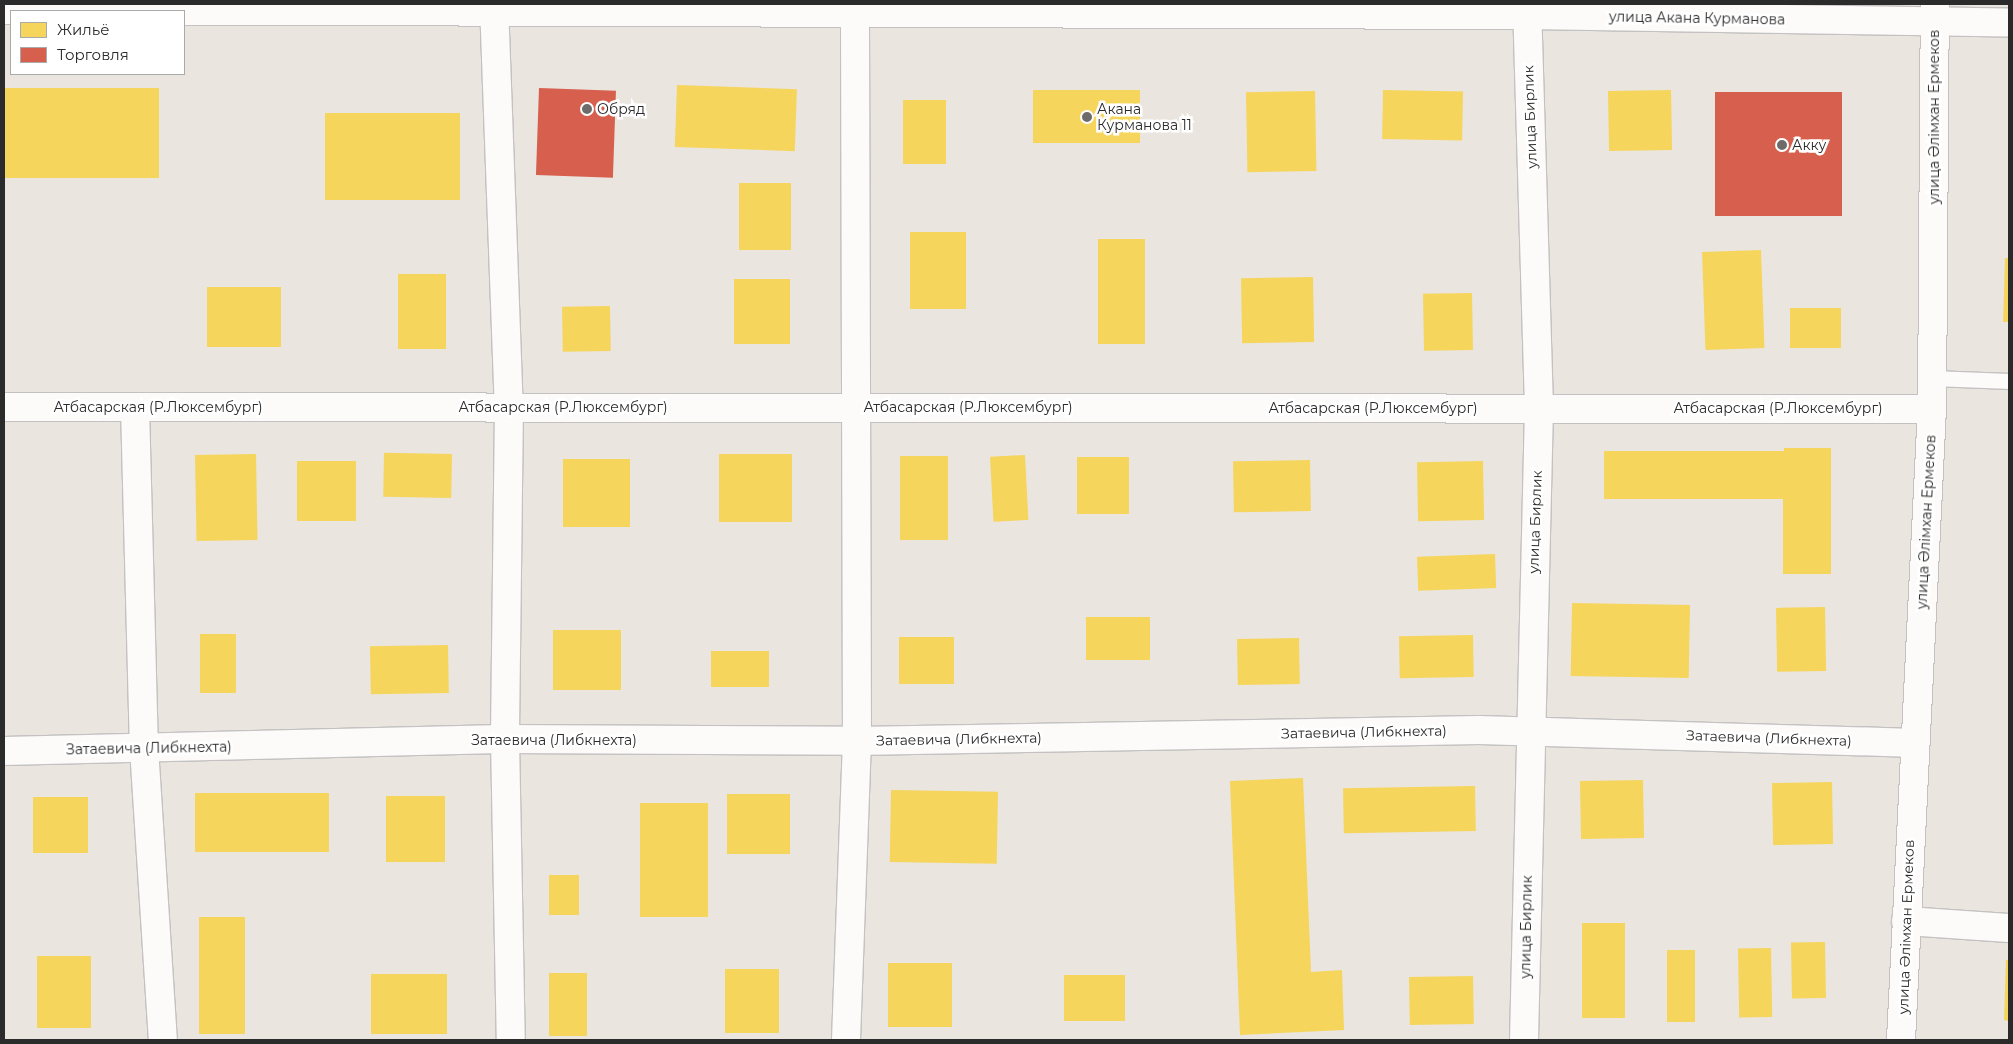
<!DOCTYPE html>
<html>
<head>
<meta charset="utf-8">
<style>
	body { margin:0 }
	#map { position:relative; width:2013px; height:1044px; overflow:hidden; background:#eae5df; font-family:Montserrat,sans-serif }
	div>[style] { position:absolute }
	.homes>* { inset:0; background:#f6d55c; transform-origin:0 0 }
	.shops>* { inset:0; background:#d6604d; transform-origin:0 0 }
	.roads { filter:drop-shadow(1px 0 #c3c1c1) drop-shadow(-1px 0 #c3c1c1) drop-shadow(0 1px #c3c1c1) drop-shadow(0 -1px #c3c1c1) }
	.lane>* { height:15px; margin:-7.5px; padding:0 7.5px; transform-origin:7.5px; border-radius:7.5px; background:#fcfbfa }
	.street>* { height:28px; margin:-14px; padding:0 14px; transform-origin:14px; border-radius:14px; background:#fcfbfa }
	.secondary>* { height:28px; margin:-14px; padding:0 14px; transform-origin:14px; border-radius:14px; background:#fcfbfa }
	.dots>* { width:14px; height:14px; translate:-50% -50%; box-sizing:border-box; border:2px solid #fff; border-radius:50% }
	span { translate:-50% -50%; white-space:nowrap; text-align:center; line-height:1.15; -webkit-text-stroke:5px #fff; paint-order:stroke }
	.street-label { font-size:14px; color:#2b2b2b }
	.poi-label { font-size:14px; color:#2b2b2b }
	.left { translate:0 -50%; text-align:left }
	.frame { position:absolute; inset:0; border:5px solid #2b2b2b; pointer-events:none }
	.legend { position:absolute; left:10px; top:10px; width:175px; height:65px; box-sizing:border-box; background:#fff; border:1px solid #aaa; margin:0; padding:6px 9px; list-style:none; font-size:15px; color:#2b2b2b }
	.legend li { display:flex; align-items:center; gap:10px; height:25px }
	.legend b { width:25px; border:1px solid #aaa }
</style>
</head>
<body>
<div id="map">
	<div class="homes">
		<i style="left:677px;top:85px;width:120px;height:62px;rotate:2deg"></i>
		<i style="left:159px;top:88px;width:90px;height:155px;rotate:90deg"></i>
		<i style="left:1033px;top:90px;width:107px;height:53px"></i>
		<i style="left:1383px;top:90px;width:80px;height:49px;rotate:1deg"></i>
		<i style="left:1671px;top:90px;width:60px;height:63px;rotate:89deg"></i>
		<i style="left:1315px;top:91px;width:80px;height:69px;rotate:89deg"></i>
		<i style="left:903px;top:100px;width:43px;height:64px"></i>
		<i style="left:325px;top:113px;width:135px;height:87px"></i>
		<i style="left:739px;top:183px;width:52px;height:67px"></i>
		<i style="left:966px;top:232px;width:77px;height:56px;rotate:90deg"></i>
		<i style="left:1098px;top:239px;width:47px;height:105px"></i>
		<i style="left:1761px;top:250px;width:98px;height:59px;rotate:88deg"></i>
		<i style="clip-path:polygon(2005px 258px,2009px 258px,2009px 322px,2003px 322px)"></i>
		<i style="left:446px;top:274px;width:75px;height:48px;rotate:90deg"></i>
		<i style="left:1313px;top:277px;width:65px;height:72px;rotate:89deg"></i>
		<i style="left:734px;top:279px;width:56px;height:65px"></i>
		<i style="left:207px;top:287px;width:74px;height:60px"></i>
		<i style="left:1472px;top:293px;width:57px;height:49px;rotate:89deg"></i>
		<i style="left:610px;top:306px;width:45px;height:48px;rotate:89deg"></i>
		<i style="left:1790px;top:308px;width:51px;height:40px"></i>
		<i style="clip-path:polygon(1784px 448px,1831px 448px,1831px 574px,1783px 574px,1783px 499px,1604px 499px,1604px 451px,1784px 451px)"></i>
		<i style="left:256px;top:454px;width:86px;height:61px;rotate:89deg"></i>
		<i style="left:452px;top:454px;width:44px;height:68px;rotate:91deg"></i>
		<i style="left:719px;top:454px;width:73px;height:68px"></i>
		<i style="left:1025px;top:455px;width:65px;height:35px;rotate:87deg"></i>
		<i style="left:900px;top:456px;width:48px;height:84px"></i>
		<i style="left:1077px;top:457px;width:52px;height:57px"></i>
		<i style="left:630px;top:459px;width:68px;height:67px;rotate:90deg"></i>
		<i style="left:1310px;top:460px;width:51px;height:77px;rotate:89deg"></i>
		<i style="left:356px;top:461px;width:60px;height:59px;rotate:90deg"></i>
		<i style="left:1483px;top:461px;width:59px;height:66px;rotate:89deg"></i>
		<i style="left:1495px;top:554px;width:34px;height:78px;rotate:88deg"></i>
		<i style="left:1572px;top:603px;width:118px;height:73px;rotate:1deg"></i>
		<i style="left:1825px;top:607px;width:64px;height:49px;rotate:89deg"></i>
		<i style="left:1086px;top:617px;width:64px;height:43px"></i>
		<i style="left:553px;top:630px;width:68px;height:60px"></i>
		<i style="left:236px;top:634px;width:59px;height:36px;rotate:90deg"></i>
		<i style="left:1473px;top:635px;width:42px;height:74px;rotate:89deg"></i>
		<i style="left:899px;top:637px;width:55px;height:47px"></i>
		<i style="left:1299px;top:638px;width:46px;height:62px;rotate:89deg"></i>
		<i style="left:448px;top:645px;width:48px;height:78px;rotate:89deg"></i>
		<i style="left:711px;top:651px;width:58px;height:36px"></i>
		<i style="clip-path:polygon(1303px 778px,1311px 972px,1342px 970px,1344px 1030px,1240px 1035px,1230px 781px)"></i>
		<i style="left:1643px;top:780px;width:58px;height:63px;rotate:89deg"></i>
		<i style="left:1832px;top:782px;width:62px;height:60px;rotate:89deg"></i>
		<i style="left:1475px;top:786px;width:45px;height:132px;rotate:89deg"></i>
		<i style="left:891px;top:790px;width:107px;height:72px;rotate:1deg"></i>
		<i style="left:195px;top:793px;width:134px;height:59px"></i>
		<i style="left:727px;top:794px;width:63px;height:60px"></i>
		<i style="left:386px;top:796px;width:59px;height:66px"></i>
		<i style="left:33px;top:797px;width:55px;height:56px"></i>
		<i style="left:640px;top:803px;width:68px;height:114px"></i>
		<i style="left:549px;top:875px;width:30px;height:40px"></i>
		<i style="left:199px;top:917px;width:46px;height:117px"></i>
		<i style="left:1582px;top:923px;width:43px;height:95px"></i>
		<i style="left:1825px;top:942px;width:56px;height:34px;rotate:89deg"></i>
		<i style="left:1771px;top:948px;width:69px;height:33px;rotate:89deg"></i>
		<i style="left:1667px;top:950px;width:28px;height:72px"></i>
		<i style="left:37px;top:956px;width:54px;height:72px"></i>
		<i style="clip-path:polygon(2006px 960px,2009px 960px,2009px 1021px,2004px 1020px)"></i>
		<i style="left:888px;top:963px;width:64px;height:64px"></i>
		<i style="left:725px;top:969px;width:54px;height:64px"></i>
		<i style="left:549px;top:973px;width:38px;height:63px"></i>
		<i style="left:371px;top:974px;width:76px;height:60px"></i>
		<i style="left:1064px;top:975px;width:61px;height:46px"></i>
		<i style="left:1473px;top:976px;width:48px;height:64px;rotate:89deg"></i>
	</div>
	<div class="shops">
		<i style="left:539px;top:88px;width:77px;height:87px;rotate:2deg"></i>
		<i style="left:1715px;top:92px;width:127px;height:124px"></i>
	</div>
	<div class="roads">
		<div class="lane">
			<i style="left:1933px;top:378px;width:76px;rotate:2.3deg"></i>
		</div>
		<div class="street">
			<i style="left:494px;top:4px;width:403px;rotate:87.9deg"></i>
			<i style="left:509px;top:407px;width:332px;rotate:90.7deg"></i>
			<i style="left:505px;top:739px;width:301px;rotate:88.9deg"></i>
			<i style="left:4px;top:407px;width:1928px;rotate:0.06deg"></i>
			<i style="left:135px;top:407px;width:341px;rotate:88.5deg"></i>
			<i style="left:144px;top:748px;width:293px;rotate:86.3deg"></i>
			<i style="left:4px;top:751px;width:501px;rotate:-1.37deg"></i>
			<i style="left:505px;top:739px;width:352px;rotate:0.3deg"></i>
			<i style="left:857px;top:741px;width:622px;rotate:-1.01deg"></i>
			<i style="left:1479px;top:730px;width:435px;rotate:1.7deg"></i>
			<i style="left:1906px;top:921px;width:103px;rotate:3.9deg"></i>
			<i style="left:846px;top:1040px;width:299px;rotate:-87.9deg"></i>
			<i style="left:857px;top:741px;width:737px;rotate:-90.16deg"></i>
			<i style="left:1524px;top:1040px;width:632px;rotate:-88.64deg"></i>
			<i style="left:1539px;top:408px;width:404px;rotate:-91.7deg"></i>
			<i style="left:1901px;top:1040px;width:632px;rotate:-87.19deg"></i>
			<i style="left:1932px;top:409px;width:405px;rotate:-89.6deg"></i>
		</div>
		<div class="secondary">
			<i style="left:4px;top:10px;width:1522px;rotate:0.19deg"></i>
			<i style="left:1526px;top:15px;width:483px;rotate:0.9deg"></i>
		</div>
	</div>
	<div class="dots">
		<i style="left:587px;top:109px;background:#6e6c6a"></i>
		<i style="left:1087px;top:117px;background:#6e6c6a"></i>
		<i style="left:1782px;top:145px;background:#6e6c6a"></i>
	</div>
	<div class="street-label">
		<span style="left:1697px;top:18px;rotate:1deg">улица Акана Курманова</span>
		<span style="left:1530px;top:117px;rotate:-92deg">улица Бирлик</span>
		<span style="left:1934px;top:117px;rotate:-90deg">улица Әлімхан Ермеков</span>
		<span style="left:158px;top:407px">Атбасарская (Р.Люксембург)</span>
		<span style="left:563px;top:407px">Атбасарская (Р.Люксембург)</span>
		<span style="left:968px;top:407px">Атбасарская (Р.Люксембург)</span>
		<span style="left:1373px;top:408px">Атбасарская (Р.Люксембург)</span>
		<span style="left:1778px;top:408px">Атбасарская (Р.Люксембург)</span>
		<span style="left:1535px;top:522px;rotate:-88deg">улица Бирлик</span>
		<span style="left:1926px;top:522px;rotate:-87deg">улица Әлімхан Ермеков</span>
		<span style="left:1364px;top:732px;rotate:-1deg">Затаевича (Либкнехта)</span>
		<span style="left:1769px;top:738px;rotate:2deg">Затаевича (Либкнехта)</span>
		<span style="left:959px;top:739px;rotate:-1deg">Затаевича (Либкнехта)</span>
		<span style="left:554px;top:740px">Затаевича (Либкнехта)</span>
		<span style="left:149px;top:748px;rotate:-1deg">Затаевича (Либкнехта)</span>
		<span style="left:1526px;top:927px;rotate:-89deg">улица Бирлик</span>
		<span style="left:1906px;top:927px;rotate:-88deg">улица Әлімхан Ермеков</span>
	</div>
	<div class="poi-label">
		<span class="left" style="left:597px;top:109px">Обряд</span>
		<span class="left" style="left:1097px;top:117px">Акана<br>Курманова 11</span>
		<span class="left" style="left:1792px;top:145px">Акку</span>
	</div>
	<div class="frame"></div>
	<ul class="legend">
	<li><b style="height:14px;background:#f6d55c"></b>Жильё</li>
	<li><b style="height:14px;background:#d6604d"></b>Торговля</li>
	</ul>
</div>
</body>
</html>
